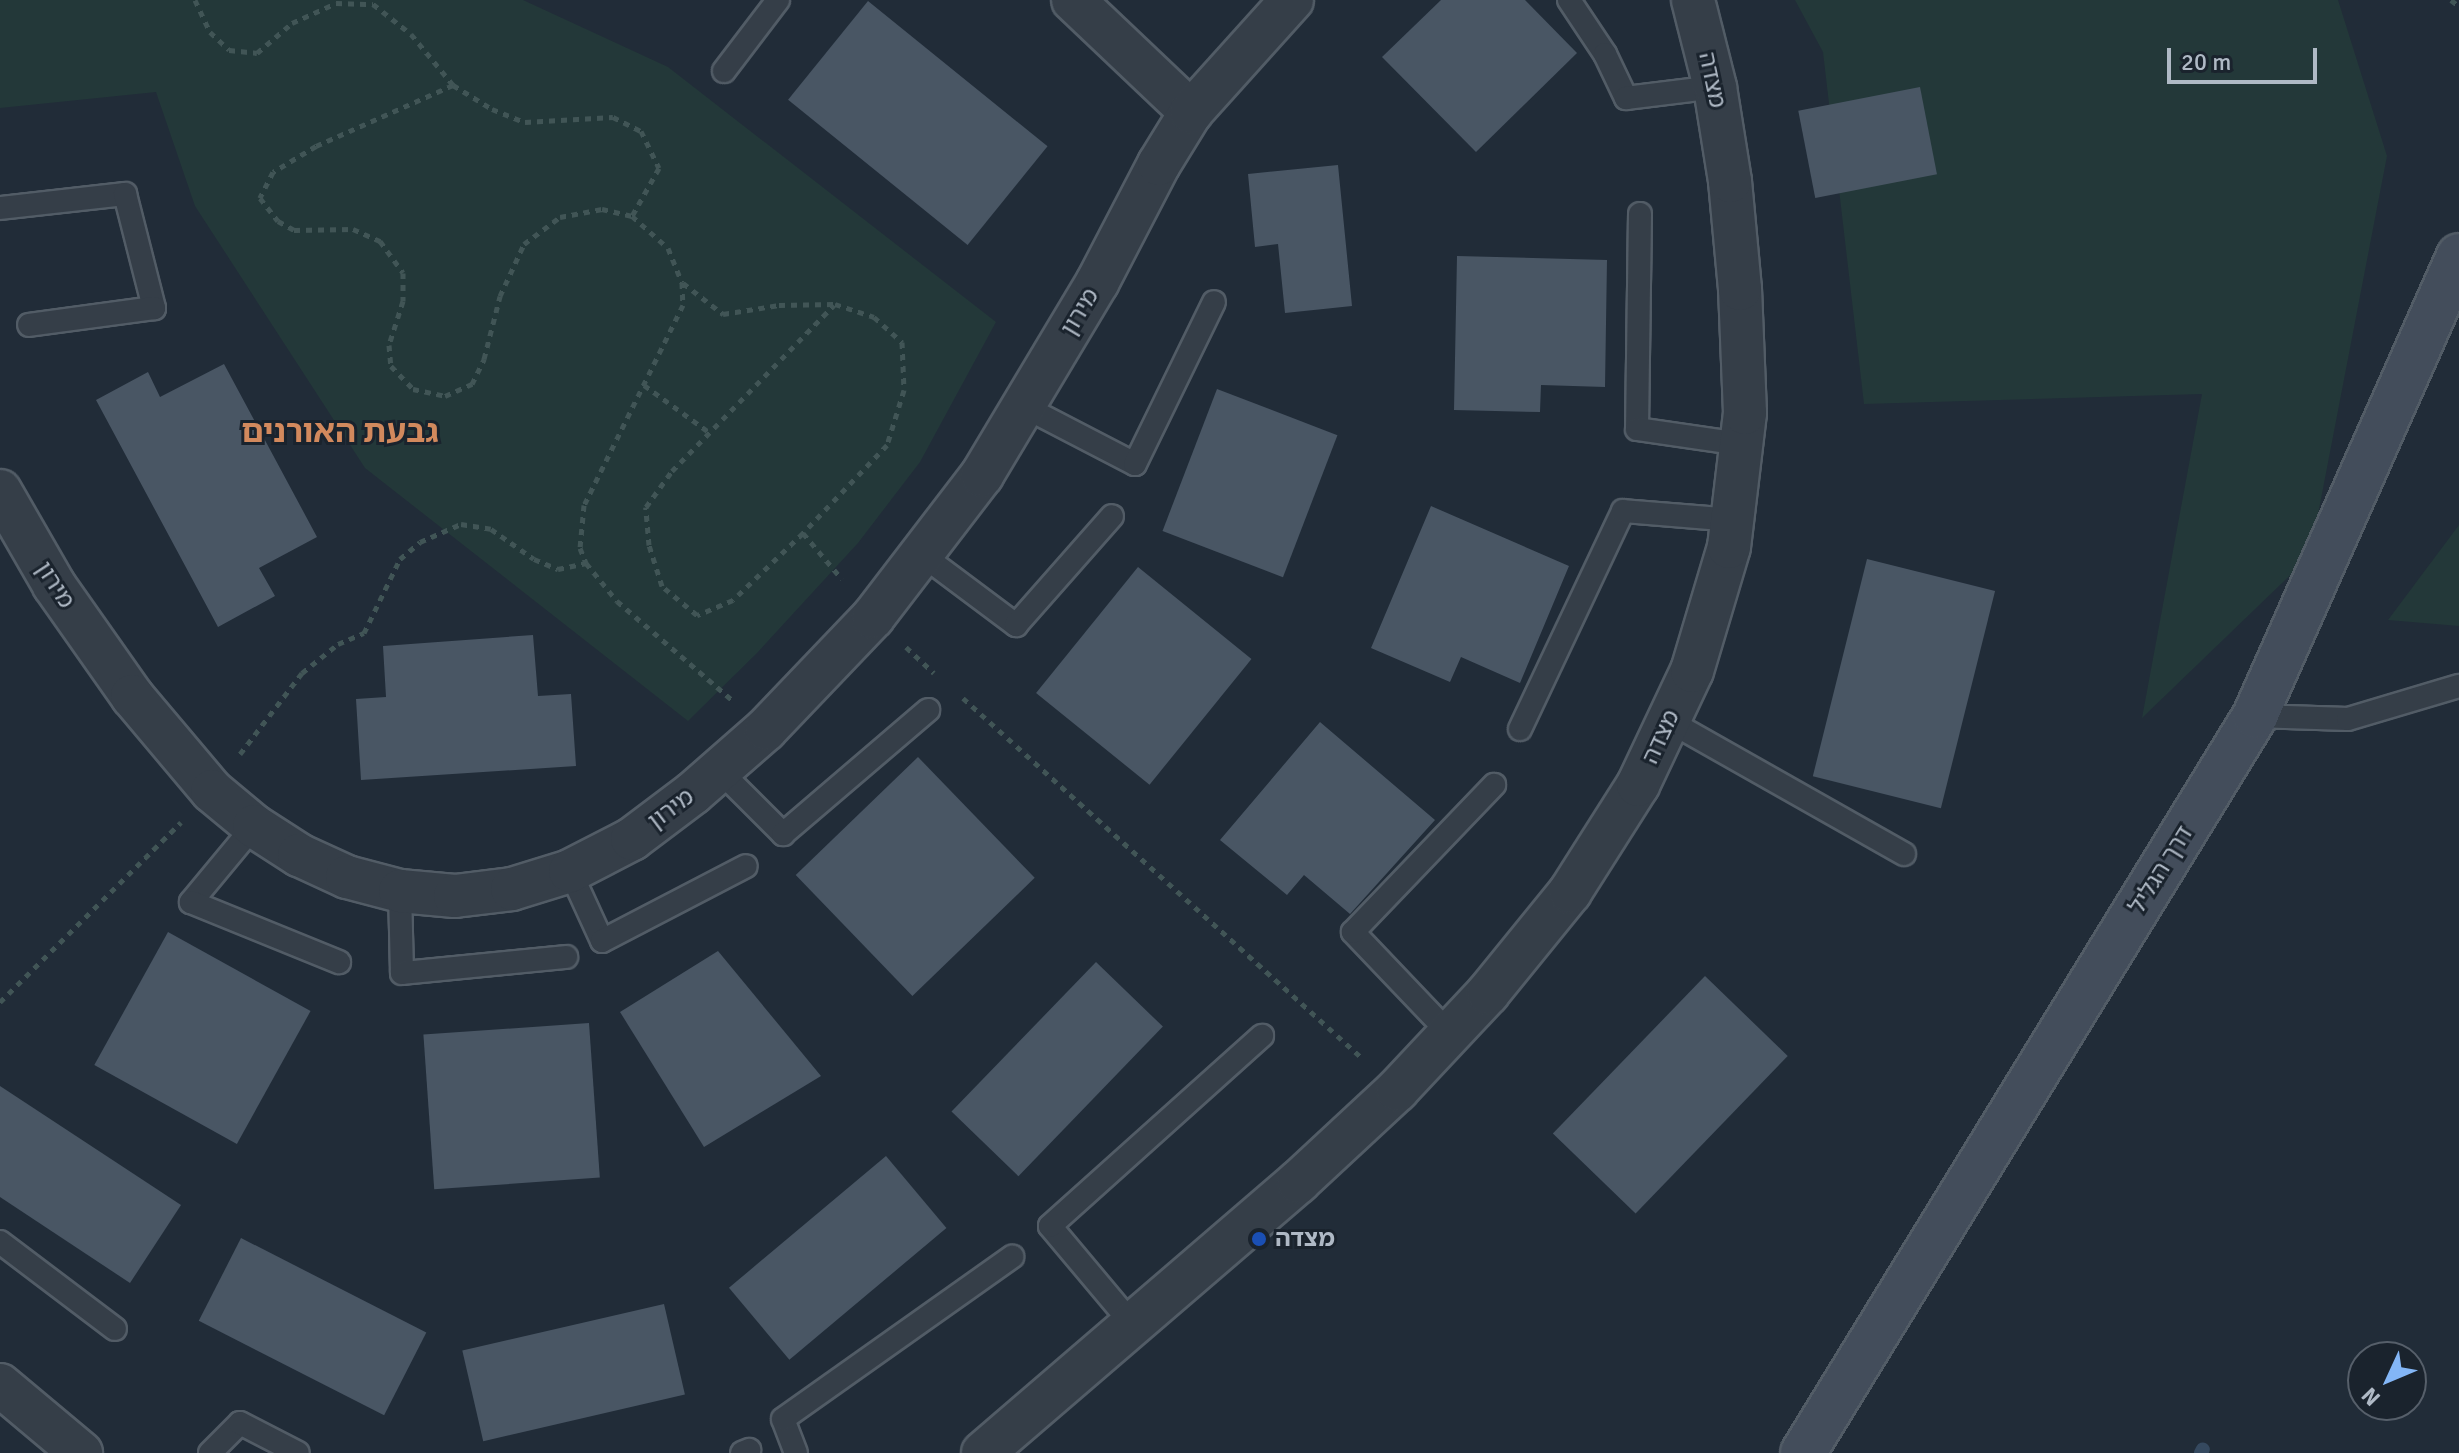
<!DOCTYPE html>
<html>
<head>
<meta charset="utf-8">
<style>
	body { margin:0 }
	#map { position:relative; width:2459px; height:1453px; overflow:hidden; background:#212c38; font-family:Signika,"Noto Sans Hebrew",sans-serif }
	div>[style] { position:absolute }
	.green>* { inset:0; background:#233839 }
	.stream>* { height:14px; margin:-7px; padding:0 7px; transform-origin:7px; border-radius:7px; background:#35495f }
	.building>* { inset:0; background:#495664; transform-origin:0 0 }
	.path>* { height:5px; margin-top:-2.5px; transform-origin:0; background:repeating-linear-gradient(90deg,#415556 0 6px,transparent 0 12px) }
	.roads { filter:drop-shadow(2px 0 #525c66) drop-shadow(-2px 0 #525c66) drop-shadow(0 2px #525c66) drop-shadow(0 -2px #525c66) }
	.lane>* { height:22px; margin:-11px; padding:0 11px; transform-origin:11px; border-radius:11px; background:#353e48 }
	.street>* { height:42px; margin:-21px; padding:0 21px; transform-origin:21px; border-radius:21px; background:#353e48 }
	.secondary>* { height:44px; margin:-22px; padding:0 22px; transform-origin:22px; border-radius:22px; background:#434d5b }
	.dots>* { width:22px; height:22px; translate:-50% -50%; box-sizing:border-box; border:4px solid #1a232d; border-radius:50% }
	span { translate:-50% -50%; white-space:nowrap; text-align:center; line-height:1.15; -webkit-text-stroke:6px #1a232d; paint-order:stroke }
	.street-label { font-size:24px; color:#afb9c5 }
	.poi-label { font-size:24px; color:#afb9c5; font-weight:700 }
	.left { translate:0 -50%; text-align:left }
	.district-label { font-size:32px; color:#d2895d; font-weight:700 }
	.north { position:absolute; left:2347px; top:1341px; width:80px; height:80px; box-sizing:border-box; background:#1a232d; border:2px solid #565f6a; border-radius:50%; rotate:226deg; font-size:22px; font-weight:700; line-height:32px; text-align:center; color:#afb9c5 }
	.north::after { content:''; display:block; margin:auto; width:28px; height:36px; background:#83b6f6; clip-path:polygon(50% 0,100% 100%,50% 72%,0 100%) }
	.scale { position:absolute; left:2167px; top:48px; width:150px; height:36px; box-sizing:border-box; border:4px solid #afb9c5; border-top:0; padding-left:10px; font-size:24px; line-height:28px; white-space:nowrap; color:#afb9c5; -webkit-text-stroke:6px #1a232d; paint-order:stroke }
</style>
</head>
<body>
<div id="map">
	<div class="green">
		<i style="clip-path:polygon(0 0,523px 0,668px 67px,996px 322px,920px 462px,858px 543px,757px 653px,688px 721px,365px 468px,195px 206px,156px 92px,0 108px)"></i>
		<i style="clip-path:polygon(1795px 0,2338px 0,2387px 156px,2310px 556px,2142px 718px,2202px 394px,1864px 404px,1823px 52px)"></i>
		<i style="clip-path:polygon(2459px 525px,2459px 626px,2388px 620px)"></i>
	</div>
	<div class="stream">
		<i style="left:2201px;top:1453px;width:4px;rotate:-63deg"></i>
	</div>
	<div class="building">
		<i style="clip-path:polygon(1441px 0,1525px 0,1577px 53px,1476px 152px,1382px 57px)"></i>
		<i style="left:868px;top:1px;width:231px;height:127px;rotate:39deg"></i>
		<i style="left:1920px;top:87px;width:89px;height:124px;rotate:79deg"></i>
		<i style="clip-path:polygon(1338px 165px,1352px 306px,1285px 313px,1278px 244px,1255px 247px,1248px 174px)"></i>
		<i style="clip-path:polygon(1457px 256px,1607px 260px,1605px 387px,1541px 385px,1540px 412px,1454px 410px)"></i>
		<i style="clip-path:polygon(224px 364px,317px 537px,259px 568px,275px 596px,218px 627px,96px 400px,148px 372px,160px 397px)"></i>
		<i style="left:1217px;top:389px;width:129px;height:152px;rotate:21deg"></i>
		<i style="clip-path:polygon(1431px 506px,1569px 566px,1520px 683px,1461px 657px,1450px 682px,1371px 648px)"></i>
		<i style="left:1867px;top:559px;width:132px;height:224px;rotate:14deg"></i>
		<i style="left:1138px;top:567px;width:146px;height:162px;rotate:39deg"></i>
		<i style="clip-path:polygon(533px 635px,538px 696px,571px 694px,576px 766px,361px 780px,356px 699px,386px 697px,383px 646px)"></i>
		<i style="clip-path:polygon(1320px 722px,1435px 820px,1350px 914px,1304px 875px,1287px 895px,1220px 840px)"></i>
		<i style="left:918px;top:757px;width:168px;height:170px;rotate:46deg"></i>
		<i style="left:168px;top:932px;width:163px;height:152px;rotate:29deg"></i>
		<i style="clip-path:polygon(718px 951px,821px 1076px,704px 1147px,620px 1012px)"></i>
		<i style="left:1096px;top:962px;width:93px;height:208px;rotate:44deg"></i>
		<i style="left:1705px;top:976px;width:115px;height:219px;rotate:44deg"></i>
		<i style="left:589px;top:1023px;width:155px;height:166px;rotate:86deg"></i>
		<i style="clip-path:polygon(0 1086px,181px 1205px,130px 1283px,0 1197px)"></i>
		<i style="left:886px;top:1156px;width:94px;height:205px;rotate:50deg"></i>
		<i style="left:241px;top:1238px;width:208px;height:93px;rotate:27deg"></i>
		<i style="left:664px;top:1304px;width:93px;height:207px;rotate:77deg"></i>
	</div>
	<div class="path">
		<i style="left:195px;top:0;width:35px;rotate:65deg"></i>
		<i style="left:210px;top:32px;width:26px;rotate:43deg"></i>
		<i style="left:229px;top:50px;width:28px;rotate:6deg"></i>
		<i style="left:257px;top:53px;width:46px;rotate:-40.6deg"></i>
		<i style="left:292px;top:23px;width:48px;rotate:-24.4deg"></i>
		<i style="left:336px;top:3px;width:37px;rotate:2deg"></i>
		<i style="left:373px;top:4px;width:48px;rotate:38.3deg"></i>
		<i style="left:411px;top:34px;width:66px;rotate:50.5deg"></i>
		<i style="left:453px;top:85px;width:46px;rotate:31.6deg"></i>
		<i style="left:492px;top:109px;width:35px;rotate:22deg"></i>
		<i style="left:525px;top:122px;width:88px;rotate:-3.3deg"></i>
		<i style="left:613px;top:117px;width:31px;rotate:27deg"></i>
		<i style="left:641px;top:131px;width:41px;rotate:64.1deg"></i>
		<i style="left:659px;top:168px;width:55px;rotate:119.4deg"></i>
		<i style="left:2451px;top:0;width:10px;rotate:37deg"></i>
		<i style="left:453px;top:85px;width:150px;rotate:156deg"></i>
		<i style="left:316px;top:146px;width:50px;rotate:148.8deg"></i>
		<i style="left:273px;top:172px;width:29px;rotate:117deg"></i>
		<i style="left:260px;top:198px;width:29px;rotate:52deg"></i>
		<i style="left:278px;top:221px;width:18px;rotate:29deg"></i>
		<i style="left:294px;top:230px;width:59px;rotate:-1deg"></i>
		<i style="left:353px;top:229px;width:30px;rotate:24deg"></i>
		<i style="left:380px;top:241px;width:39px;rotate:54deg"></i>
		<i style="left:403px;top:273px;width:28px;rotate:90deg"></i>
		<i style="left:403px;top:301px;width:46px;rotate:107.7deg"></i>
		<i style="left:389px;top:345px;width:21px;rotate:85deg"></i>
		<i style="left:391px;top:366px;width:32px;rotate:46deg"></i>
		<i style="left:413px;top:389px;width:33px;rotate:12deg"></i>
		<i style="left:445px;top:396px;width:30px;rotate:-24deg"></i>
		<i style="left:472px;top:384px;width:28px;rotate:-64deg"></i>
		<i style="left:484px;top:359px;width:65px;rotate:-75.7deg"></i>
		<i style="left:500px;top:296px;width:57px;rotate:-65.2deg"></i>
		<i style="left:524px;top:244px;width:45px;rotate:-36.9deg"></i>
		<i style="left:560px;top:217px;width:43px;rotate:-10.8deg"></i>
		<i style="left:602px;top:209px;width:31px;rotate:13deg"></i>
		<i style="left:632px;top:216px;width:48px;rotate:41.6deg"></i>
		<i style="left:668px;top:248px;width:37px;rotate:68deg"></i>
		<i style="left:682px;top:282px;width:23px;rotate:88deg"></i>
		<i style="left:683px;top:305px;width:223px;rotate:116.3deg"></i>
		<i style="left:584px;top:505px;width:43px;rotate:95.3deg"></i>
		<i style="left:580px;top:548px;width:16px;rotate:68deg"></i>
		<i style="left:586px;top:563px;width:49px;rotate:50.8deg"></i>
		<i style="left:617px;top:601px;width:152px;rotate:40.7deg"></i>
		<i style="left:683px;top:283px;width:51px;rotate:37.8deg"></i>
		<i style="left:723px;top:314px;width:57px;rotate:-9.1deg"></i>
		<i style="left:779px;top:305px;width:56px;rotate:-1deg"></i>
		<i style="left:835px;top:304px;width:41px;rotate:18.4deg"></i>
		<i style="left:874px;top:317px;width:38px;rotate:42deg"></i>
		<i style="left:902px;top:342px;width:48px;rotate:87.6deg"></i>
		<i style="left:904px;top:390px;width:58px;rotate:107.2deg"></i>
		<i style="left:887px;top:445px;width:122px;rotate:133.7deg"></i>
		<i style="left:803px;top:533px;width:60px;rotate:49.7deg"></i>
		<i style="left:644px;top:385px;width:80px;rotate:35.9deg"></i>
		<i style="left:803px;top:533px;width:97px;rotate:136.3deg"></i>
		<i style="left:733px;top:600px;width:39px;rotate:157deg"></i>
		<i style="left:697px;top:615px;width:45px;rotate:-140.4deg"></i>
		<i style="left:662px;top:586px;width:43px;rotate:-107.6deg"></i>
		<i style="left:649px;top:545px;width:38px;rotate:-95deg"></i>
		<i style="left:646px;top:507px;width:44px;rotate:-54.2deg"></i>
		<i style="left:672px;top:471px;width:232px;rotate:-45.7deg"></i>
		<i style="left:906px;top:647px;width:38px;rotate:43deg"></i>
		<i style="left:963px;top:698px;width:537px;rotate:42.06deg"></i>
		<i style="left:240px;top:754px;width:102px;rotate:-52.6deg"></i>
		<i style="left:302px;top:673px;width:46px;rotate:-38.9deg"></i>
		<i style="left:338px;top:644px;width:28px;rotate:-23deg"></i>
		<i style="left:364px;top:633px;width:82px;rotate:-64.1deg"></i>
		<i style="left:400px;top:559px;width:26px;rotate:-40deg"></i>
		<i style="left:420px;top:542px;width:45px;rotate:-23.7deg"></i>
		<i style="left:461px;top:524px;width:30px;rotate:9deg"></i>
		<i style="left:491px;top:529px;width:52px;rotate:34.9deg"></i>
		<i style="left:534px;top:559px;width:26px;rotate:23deg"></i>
		<i style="left:558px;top:569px;width:29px;rotate:-12deg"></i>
		<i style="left:0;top:1002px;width:255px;rotate:-44.8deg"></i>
	</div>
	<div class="roads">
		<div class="lane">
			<i style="left:1569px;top:0;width:65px;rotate:56.3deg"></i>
			<i style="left:1605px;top:54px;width:49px;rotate:64.5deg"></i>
			<i style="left:1626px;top:98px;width:90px;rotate:-7deg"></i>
			<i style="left:724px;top:71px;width:89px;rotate:-52.7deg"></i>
			<i style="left:0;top:208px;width:126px;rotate:-6.4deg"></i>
			<i style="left:125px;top:194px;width:118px;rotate:75.7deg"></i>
			<i style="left:154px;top:308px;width:126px;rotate:172.3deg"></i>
			<i style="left:1640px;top:214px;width:215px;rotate:90.8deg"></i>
			<i style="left:1637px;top:429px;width:105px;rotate:8.2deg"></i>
			<i style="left:1023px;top:406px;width:126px;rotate:27.4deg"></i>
			<i style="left:1135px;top:464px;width:180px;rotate:-64deg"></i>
			<i style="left:921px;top:554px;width:119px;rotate:36.8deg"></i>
			<i style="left:1016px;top:625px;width:145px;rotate:-48.6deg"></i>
			<i style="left:2255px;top:716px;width:93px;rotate:1.8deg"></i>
			<i style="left:2348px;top:719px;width:116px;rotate:-16.6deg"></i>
			<i style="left:1669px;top:721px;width:270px;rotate:29.5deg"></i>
			<i style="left:1520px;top:729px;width:241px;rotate:-64.7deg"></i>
			<i style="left:1623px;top:511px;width:109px;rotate:4.7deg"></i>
			<i style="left:719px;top:770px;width:91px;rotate:45deg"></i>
			<i style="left:783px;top:834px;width:191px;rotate:-40.5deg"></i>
			<i style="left:254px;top:826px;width:99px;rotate:129.7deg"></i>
			<i style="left:191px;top:902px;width:160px;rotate:22.1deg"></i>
			<i style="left:570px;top:871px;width:77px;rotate:65.4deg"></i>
			<i style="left:602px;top:941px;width:162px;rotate:-27.5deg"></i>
			<i style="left:400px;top:891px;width:82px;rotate:88.6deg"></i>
			<i style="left:402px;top:973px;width:165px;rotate:-5.6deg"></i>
			<i style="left:1450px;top:1034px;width:141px;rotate:-133.6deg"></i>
			<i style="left:1353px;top:932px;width:204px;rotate:-46.2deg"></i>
			<i style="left:0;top:1242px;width:144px;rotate:37.1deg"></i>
			<i style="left:1133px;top:1325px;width:129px;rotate:-130deg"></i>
			<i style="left:1050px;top:1226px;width:285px;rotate:-41.9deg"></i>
			<i style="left:210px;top:1453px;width:42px;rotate:-45deg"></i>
			<i style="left:240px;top:1423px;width:65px;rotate:27.3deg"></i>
			<i style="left:742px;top:1453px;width:8px;rotate:-23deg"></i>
			<i style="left:796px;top:1453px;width:36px;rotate:-111deg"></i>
			<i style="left:783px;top:1419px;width:281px;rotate:-35.3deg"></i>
		</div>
		<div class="street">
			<i style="left:1073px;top:0;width:163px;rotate:43.5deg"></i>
			<i style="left:0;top:491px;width:108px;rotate:60.1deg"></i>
			<i style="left:54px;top:585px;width:136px;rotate:54.9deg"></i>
			<i style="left:132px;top:696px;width:124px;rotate:49.9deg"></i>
			<i style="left:212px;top:791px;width:55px;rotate:39.8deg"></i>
			<i style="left:254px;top:826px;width:54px;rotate:32.8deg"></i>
			<i style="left:299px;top:855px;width:53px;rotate:24.6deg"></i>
			<i style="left:347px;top:877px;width:55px;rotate:14.8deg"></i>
			<i style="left:400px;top:891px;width:55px;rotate:5.2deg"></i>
			<i style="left:455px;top:896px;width:57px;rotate:-7deg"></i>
			<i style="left:512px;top:889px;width:61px;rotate:-17.2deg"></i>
			<i style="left:570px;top:871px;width:70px;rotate:-27.3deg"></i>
			<i style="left:632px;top:839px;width:76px;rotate:-37deg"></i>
			<i style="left:693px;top:793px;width:97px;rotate:-41.2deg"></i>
			<i style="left:766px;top:729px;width:155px;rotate:-46.3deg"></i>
			<i style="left:873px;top:617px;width:179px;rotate:-52.5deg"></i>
			<i style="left:982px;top:475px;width:224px;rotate:-59.1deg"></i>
			<i style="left:1097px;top:283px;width:134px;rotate:-62.5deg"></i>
			<i style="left:1159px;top:164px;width:61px;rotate:-58.4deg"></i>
			<i style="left:1191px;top:112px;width:151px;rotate:-48deg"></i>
			<i style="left:0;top:1385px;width:106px;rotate:40deg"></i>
			<i style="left:983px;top:1453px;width:416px;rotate:-40.7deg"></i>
			<i style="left:1298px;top:1182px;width:135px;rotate:-42.9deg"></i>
			<i style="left:1397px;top:1090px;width:133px;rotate:-46.8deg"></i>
			<i style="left:1488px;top:993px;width:130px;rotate:-50.9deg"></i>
			<i style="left:1570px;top:892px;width:127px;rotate:-57.6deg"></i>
			<i style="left:1638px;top:785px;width:126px;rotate:-64.7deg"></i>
			<i style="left:1692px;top:671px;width:129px;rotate:-73.4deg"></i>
			<i style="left:1729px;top:547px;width:135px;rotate:-83.2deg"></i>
			<i style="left:1745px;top:413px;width:124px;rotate:-92.3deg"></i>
			<i style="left:1740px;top:289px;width:108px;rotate:-95.3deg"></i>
			<i style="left:1730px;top:181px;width:95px;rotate:-99.1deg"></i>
			<i style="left:1715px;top:87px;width:90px;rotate:-104.2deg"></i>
		</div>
		<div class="secondary">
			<i style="left:1803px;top:1453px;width:865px;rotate:-58.48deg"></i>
			<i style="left:2255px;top:716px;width:503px;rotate:-66.08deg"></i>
		</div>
	</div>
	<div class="dots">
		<i style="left:1259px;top:1239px;background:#1a4fb4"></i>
	</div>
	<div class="street-label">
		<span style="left:1712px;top:80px;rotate:78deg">מצדה</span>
		<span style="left:1080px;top:312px;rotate:-59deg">מירון</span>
		<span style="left:55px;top:585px;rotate:57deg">מירון</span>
		<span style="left:1661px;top:737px;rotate:-65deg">מצדה</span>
		<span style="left:671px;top:809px;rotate:-37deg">מירון</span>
		<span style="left:2161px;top:870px;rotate:-58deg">דרך הגליל</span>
	</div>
	<div class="poi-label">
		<span class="left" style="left:1275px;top:1239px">מצדה</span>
	</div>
	<div class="district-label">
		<span style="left:340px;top:432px">גבעת האורנים</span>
	</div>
	<div class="north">N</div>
	<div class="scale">20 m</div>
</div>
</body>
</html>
